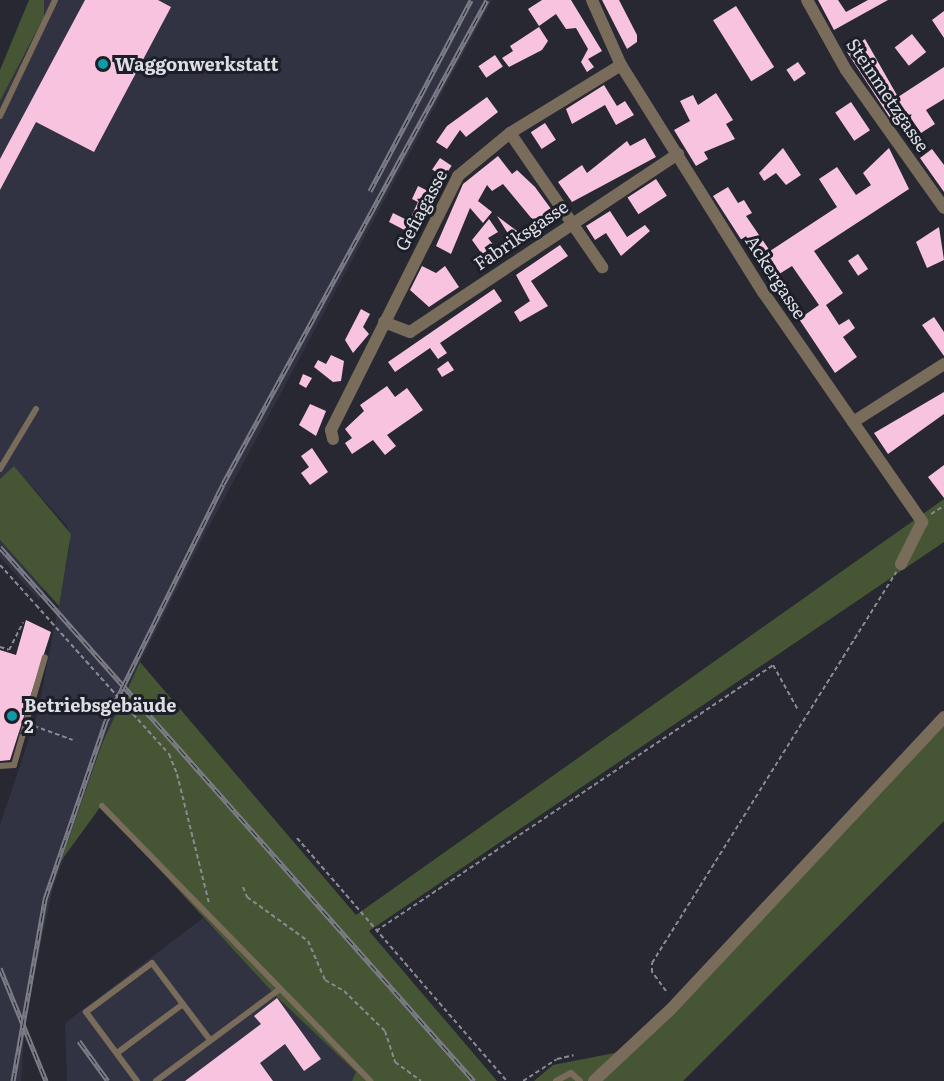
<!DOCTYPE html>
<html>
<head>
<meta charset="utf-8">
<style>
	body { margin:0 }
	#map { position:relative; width:944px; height:1081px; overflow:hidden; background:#272832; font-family:Literata,serif }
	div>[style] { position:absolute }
	.built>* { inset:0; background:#313342 }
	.green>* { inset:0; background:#465534 }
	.building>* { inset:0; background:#f8c3de; transform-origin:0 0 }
	.path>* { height:2px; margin-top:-1px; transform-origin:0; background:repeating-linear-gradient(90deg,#898a92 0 4.5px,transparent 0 7.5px) }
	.lane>* { height:6px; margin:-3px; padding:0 3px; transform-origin:3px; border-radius:3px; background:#796c5a }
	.street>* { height:12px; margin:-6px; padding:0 6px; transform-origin:6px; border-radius:6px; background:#796c5a }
	.rail>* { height:5px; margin-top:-2.5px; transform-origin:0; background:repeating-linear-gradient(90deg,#1d1f28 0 9px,#7c7d86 0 18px); box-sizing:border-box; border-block:2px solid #7c7d86 }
	.path-bridge>* { height:2px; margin-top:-1px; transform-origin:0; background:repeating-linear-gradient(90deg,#898a92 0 4.5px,transparent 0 7.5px) }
	.dots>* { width:16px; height:16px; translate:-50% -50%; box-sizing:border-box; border:3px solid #1d1f28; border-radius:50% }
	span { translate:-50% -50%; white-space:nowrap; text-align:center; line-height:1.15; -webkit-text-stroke:6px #1d1f28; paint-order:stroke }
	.poi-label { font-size:18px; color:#dddee5; font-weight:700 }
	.left { translate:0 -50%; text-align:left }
	.street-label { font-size:18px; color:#dddee5 }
</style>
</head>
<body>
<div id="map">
	<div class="built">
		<i style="clip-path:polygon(44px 0,492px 0,204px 536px,121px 700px,53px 888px,26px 1011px,21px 1081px,0 1081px,0 825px,38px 712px,70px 545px,67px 526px,14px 466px,0 481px,0 101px,44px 17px)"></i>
		<i style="clip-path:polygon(0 539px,45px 589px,39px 600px,0 557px)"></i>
		<i style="clip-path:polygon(203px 918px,357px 1073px,352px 1081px,67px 1081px,65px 1023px)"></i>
	</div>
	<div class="green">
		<i style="clip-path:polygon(29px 0,44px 0,44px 17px,0 101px,0 70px)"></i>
		<i style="clip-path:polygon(14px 466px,71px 534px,59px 606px,0 540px,0 479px)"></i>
		<i style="clip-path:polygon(944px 499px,944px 542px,369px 931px,497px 1081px,352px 1081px,356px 1072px,278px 998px,101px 806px,61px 861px,102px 744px,140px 662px,356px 915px)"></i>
		<i style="clip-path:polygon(944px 717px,944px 821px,683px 1081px,534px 1081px,553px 1065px,630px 1050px)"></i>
	</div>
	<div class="building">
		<i style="clip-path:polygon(85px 0,158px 0,171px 7px,94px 152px,36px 122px,0 190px,0 159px)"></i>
		<i style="clip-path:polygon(542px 0,571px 0,602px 51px,588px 59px,594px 67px,587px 72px,581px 62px,588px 49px,576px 28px,566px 29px,556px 14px,539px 26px,528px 9px)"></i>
		<i style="clip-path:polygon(602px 0,619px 0,637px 35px,637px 42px,627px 49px)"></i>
		<i style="clip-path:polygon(818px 0,838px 0,846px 12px,868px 0,888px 0,834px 30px)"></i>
		<i style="left:736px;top:6px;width:72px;height:27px;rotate:58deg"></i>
		<i style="clip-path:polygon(944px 11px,944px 38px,932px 20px)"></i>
		<i style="clip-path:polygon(539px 27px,548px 41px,542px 50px,509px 67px,502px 58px,513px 51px,510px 46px)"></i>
		<i style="left:912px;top:34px;width:23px;height:22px;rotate:52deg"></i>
		<i style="clip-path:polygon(865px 39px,898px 97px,944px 67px,944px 99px,926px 110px,935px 124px,921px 133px,906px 111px,892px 121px,847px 52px)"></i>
		<i style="left:495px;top:55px;width:14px;height:20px;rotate:56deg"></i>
		<i style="left:798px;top:62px;width:14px;height:14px;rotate:56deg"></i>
		<i style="clip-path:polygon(604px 85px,617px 106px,625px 101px,634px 115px,616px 125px,605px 105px,572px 124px,566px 109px)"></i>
		<i style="clip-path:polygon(716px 93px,733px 120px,726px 124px,735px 139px,704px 152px,708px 159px,696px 166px,674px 130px,690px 121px,680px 101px,693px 95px,698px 105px)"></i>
		<i style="clip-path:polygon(487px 97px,498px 112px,466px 137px,460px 130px,447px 149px,436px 142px,447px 126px)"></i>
		<i style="left:851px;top:102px;width:34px;height:19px;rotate:56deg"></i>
		<i style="left:545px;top:123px;width:20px;height:17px;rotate:57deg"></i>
		<i style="clip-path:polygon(645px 138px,656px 157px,572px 202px,558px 182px,582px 165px,587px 173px,627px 141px,630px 146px)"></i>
		<i style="clip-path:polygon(783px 148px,801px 175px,786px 185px,776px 173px,764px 181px,759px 173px)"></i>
		<i style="clip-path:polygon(889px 148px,909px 189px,814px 251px,843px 293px,826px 305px,839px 325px,849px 319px,855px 328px,843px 337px,857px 357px,835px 373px,799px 319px,819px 305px,792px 266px,768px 281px,713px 196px,728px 187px,738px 203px,744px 200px,752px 213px,746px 216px,770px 251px,837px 207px,819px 179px,837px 167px,856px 195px,871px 185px,863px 173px)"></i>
		<i style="clip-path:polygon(932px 149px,944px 165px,944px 192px,920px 158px)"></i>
		<i style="clip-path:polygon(498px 156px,512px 174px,517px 170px,535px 187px,554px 213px,537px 225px,503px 184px,492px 191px,487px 185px,478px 201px,492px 212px,483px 223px,470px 208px,451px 254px,436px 246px,463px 184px)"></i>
		<i style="left:440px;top:158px;width:14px;height:14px;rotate:34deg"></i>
		<i style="left:656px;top:179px;width:20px;height:34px;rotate:57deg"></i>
		<i style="clip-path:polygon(418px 186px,436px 195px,416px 236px,389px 222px,393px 213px,409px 221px,418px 202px,412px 199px)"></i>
		<i style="clip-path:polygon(610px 211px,627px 237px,645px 225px,650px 231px,621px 256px,606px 233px,595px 240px,586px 226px)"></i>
		<i style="clip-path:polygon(497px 216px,529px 240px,517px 248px)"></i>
		<i style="clip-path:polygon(489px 219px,498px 232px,488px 238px,494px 246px,482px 254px,472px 240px)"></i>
		<i style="clip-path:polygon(939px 227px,944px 260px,927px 268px,916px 242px)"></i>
		<i style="clip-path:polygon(560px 245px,568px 256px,531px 281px,548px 306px,520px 322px,514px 312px,530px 301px,516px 275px)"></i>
		<i style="left:858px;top:254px;width:18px;height:12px;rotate:56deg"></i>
		<i style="clip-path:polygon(422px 266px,436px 273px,445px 266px,459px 287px,429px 307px,410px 290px)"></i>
		<i style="clip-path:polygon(494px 289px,502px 301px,440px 343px,447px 353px,438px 359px,430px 348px,395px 372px,388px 362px)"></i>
		<i style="clip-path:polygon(361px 309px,370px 314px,363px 327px,369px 334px,353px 353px,345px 340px)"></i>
		<i style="clip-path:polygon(934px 317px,944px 332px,944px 356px,922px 325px)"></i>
		<i style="clip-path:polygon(331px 355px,344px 361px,341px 381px,333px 382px,314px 367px,318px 360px,326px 364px)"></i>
		<i style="clip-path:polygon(448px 361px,454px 370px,442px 377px,437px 369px)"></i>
		<i style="clip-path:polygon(303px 374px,312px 378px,306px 388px,299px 384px)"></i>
		<i style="clip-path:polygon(387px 386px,395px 397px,407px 388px,423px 410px,387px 435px,396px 446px,385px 455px,373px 440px,352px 454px,345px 443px,352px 438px,345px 429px,364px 411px,360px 405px)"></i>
		<i style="clip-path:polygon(944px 392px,944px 414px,888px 454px,874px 433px)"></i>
		<i style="clip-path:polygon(310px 404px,326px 411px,316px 436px,299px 425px)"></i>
		<i style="clip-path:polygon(312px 448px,328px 472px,310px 485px,301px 473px,309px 467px,301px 456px)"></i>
		<i style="clip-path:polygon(944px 465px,944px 498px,928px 477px)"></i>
		<i style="clip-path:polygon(26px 620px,51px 632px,10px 760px,0 761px,0 650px,16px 655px)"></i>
		<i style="clip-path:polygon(277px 998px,321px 1059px,304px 1071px,285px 1044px,260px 1063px,273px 1081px,185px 1081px,261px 1024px,254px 1016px)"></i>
	</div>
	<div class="path">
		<i style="left:931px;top:514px;width:15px;rotate:-32deg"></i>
		<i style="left:0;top:565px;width:54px;rotate:48deg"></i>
		<i style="left:0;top:647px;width:9px;rotate:18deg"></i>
		<i style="left:9px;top:650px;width:31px;rotate:-63deg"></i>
		<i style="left:133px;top:714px;width:54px;rotate:48deg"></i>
		<i style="left:169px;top:754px;width:22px;rotate:68deg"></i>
		<i style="left:177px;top:774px;width:133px;rotate:76.1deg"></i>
		<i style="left:34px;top:726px;width:41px;rotate:19.7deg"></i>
		<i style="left:297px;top:838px;width:321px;rotate:49.2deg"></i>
		<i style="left:243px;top:887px;width:11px;rotate:68deg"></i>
		<i style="left:247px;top:897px;width:75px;rotate:35.8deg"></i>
		<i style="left:308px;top:941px;width:43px;rotate:66.4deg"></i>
		<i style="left:325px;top:980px;width:22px;rotate:30deg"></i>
		<i style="left:344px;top:991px;width:57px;rotate:44.3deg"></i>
		<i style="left:385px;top:1031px;width:33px;rotate:72deg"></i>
		<i style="left:395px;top:1062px;width:32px;rotate:36deg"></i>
		<i style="left:376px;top:931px;width:478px;rotate:-33.8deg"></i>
		<i style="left:773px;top:665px;width:51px;rotate:60.9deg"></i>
		<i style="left:666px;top:991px;width:24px;rotate:-126deg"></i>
		<i style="left:652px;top:972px;width:9px;rotate:-90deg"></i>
		<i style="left:652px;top:963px;width:461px;rotate:-58deg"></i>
		<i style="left:523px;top:1081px;width:40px;rotate:-32.9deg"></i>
		<i style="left:557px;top:1059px;width:17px;rotate:-13deg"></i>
	</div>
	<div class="lane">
		<i style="left:0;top:116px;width:128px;rotate:-64.6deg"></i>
		<i style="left:0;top:469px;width:70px;rotate:-59deg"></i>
		<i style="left:0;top:766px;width:14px;rotate:-4deg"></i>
		<i style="left:14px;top:765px;width:112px;rotate:-74deg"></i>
		<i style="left:102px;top:806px;width:384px;rotate:45.7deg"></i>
		<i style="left:117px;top:1053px;width:82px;rotate:-36.6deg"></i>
		<i style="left:137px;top:1081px;width:86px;rotate:-126.5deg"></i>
		<i style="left:86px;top:1012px;width:82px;rotate:-36.6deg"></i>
		<i style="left:152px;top:963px;width:96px;rotate:53deg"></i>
		<i style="left:156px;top:1081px;width:154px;rotate:-36.6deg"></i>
		<i style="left:556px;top:1081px;width:17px;rotate:-28deg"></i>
		<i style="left:571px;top:1073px;width:12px;rotate:42deg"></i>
	</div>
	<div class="street">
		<i style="left:592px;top:0;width:71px;rotate:66deg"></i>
		<i style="left:621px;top:65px;width:268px;rotate:58deg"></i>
		<i style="left:763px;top:292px;width:280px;rotate:55.3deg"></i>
		<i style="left:922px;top:522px;width:47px;rotate:116.6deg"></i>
		<i style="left:807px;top:0;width:80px;rotate:60.9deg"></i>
		<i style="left:846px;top:70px;width:169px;rotate:54.6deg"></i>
		<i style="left:510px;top:133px;width:163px;rotate:55.5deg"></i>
		<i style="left:384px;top:322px;width:28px;rotate:21deg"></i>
		<i style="left:410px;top:332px;width:322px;rotate:-33.6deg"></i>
		<i style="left:853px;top:422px;width:108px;rotate:-32.5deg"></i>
		<i style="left:333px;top:439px;width:9px;rotate:-103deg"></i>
		<i style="left:331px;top:430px;width:284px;rotate:-63.4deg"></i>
		<i style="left:458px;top:176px;width:67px;rotate:-39.6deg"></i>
		<i style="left:510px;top:133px;width:130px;rotate:-31.5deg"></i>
		<i style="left:594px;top:1081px;width:105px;rotate:-43.1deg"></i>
		<i style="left:671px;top:1009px;width:400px;rotate:-46.9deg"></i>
	</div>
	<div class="rail">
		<i style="left:370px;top:191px;width:216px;rotate:-62.1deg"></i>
		<i style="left:0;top:547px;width:714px;rotate:48.41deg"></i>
		<i style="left:0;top:968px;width:122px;rotate:67.8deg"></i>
		<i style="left:79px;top:1041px;width:49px;rotate:54.1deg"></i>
		<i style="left:13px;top:1081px;width:185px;rotate:-80deg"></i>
		<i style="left:45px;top:899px;width:188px;rotate:-71.1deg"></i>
		<i style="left:106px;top:721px;width:264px;rotate:-63.7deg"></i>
		<i style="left:223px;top:484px;width:551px;rotate:-61.39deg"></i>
	</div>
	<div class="path-bridge">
		<i style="left:36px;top:605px;width:146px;rotate:48.3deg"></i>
	</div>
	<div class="dots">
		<i style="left:103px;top:64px;background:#0f9aa8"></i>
		<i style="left:12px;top:716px;background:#0f9aa8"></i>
	</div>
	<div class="poi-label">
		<span class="left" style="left:115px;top:64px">Waggonwerkstatt</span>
		<span class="left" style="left:24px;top:716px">Betriebsgebäude<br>2</span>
	</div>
	<div class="street-label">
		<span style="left:888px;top:95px;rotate:56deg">Steinmetzgasse</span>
		<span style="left:421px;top:210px;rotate:-62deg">Gefiagasse</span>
		<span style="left:521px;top:235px;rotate:-34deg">Fabriksgasse</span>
		<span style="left:776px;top:277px;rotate:57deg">Ackergasse</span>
	</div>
</div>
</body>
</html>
